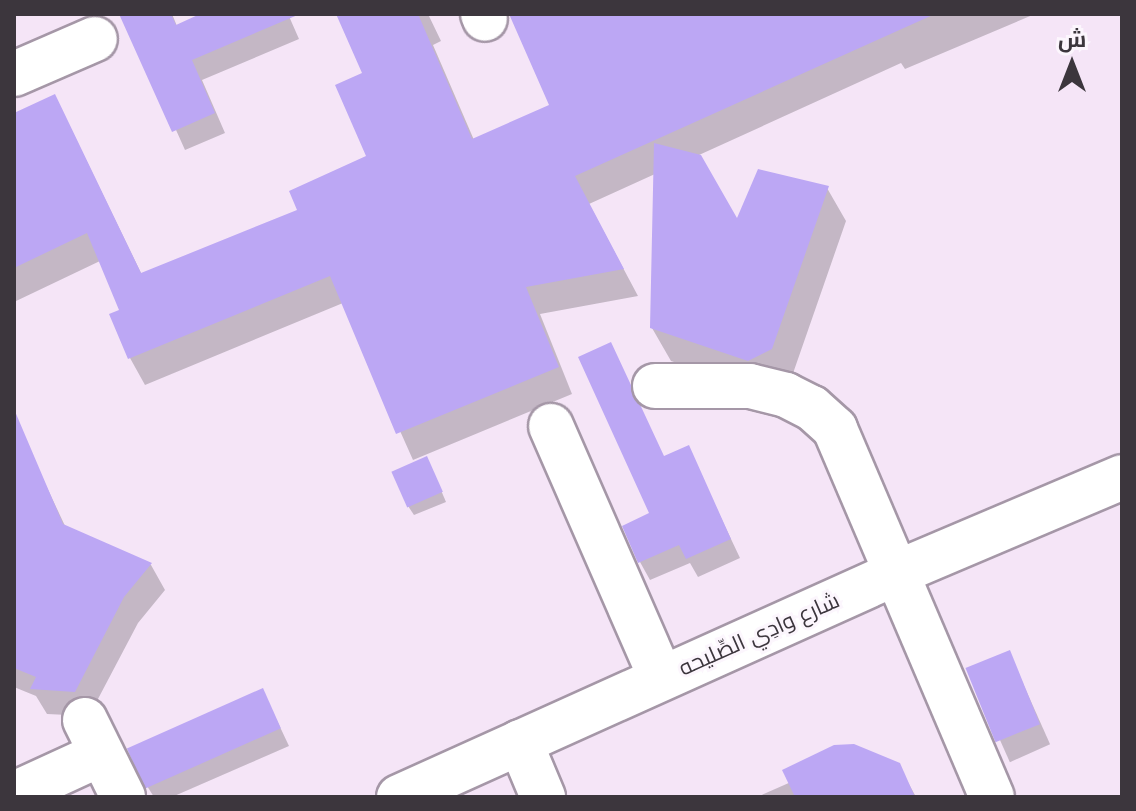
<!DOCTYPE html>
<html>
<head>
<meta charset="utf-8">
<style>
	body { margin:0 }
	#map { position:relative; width:1136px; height:811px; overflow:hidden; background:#f5e5f7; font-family:Helvetica,Cairo,sans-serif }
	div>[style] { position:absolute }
	.shadow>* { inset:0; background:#0003; transform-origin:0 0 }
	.building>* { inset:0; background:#bca7f4; transform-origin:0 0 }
	.roads { filter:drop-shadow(2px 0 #a597a7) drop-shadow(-2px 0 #a597a7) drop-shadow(0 2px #a597a7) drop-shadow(0 -2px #a597a7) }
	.minor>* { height:44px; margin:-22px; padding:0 22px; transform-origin:22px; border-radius:22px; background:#fff }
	span { translate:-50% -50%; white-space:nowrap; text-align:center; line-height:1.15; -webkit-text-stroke:6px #fcf6fd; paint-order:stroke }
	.street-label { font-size:22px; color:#3c363d }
	.frame { position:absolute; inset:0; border:16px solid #3c363d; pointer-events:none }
	.north { position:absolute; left:1032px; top:24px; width:80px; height:80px; -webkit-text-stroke:6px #fcf6fd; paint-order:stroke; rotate:0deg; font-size:22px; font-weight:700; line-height:32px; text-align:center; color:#3c363d }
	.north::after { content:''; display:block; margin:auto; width:28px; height:36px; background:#3c363d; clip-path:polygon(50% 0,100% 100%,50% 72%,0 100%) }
</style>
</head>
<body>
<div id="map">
	<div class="shadow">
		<i style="clip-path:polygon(124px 14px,172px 14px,177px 26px,205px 14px,288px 14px,299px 39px,202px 80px,225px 133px,185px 150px)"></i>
		<i style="clip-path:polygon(338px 14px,428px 14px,441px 41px,433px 45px,474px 140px,552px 106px,510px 14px,1035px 14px,905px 69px,901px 63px,699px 155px,737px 222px,827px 188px,846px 221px,790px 382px,768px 393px,671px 361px,652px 328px,655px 174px,589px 204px,638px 296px,540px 314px,572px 394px,413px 460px,343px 303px,145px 385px,130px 358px,121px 311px,100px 261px,14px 302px,14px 115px,55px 96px,142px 275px,300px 211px,369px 157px,364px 74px)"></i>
		<i style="clip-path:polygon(610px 345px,664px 458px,688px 448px,740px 558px,698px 577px,690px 563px,650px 580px,640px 562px,652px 514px)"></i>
		<i style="clip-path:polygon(28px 447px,66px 528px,151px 565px,165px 590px,138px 623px,89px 716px,47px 714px,36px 696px,14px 687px,14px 453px)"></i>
		<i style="clip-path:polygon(432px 469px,446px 502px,414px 515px,408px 506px)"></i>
		<i style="left:1009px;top:652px;width:101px;height:44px;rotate:66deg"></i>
		<i style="clip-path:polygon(263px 691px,289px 746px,172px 797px,154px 797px,147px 786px)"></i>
		<i style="clip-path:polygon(898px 764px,916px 797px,757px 797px,791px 782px)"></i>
	</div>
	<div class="building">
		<i style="clip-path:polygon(119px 14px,171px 14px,176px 25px,200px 14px,300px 14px,192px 60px,215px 113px,172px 132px)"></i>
		<i style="clip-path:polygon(336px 14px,418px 14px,472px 139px,549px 105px,509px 14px,935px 14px,575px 176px,624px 269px,526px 287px,559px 367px,396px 434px,330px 276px,128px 359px,109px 314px,119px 310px,87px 233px,14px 268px,14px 113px,55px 94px,141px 273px,297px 210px,289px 191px,366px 156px,335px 85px,362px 73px)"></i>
		<i style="clip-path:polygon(654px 143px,701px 155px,737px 218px,758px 169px,829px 186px,772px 349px,748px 361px,650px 328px)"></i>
		<i style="clip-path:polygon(611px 342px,664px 456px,689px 445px,731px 539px,686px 559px,679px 545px,638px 563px,622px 526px,649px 513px,578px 357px)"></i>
		<i style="clip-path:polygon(14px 409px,63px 524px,152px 563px,124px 597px,75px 692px,30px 689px,36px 677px,14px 668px)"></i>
		<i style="left:427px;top:456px;width:39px;height:39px;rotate:66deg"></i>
		<i style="left:1010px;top:650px;width:80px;height:48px;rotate:68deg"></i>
		<i style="left:263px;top:688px;width:44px;height:149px;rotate:66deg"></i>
		<i style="clip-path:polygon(854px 744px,900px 763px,915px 797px,795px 797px,782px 770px,834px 745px)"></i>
	</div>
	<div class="roads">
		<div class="minor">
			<i style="left:483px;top:14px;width:5px;rotate:68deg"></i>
			<i style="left:14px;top:74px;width:88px;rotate:-23.4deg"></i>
			<i style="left:655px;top:386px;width:95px"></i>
			<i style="left:750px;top:386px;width:37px;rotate:14deg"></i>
			<i style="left:786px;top:395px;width:29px;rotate:27deg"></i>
			<i style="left:812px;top:408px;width:31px;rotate:42deg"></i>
			<i style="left:835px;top:429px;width:400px;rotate:66.9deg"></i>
			<i style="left:551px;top:426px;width:275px;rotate:66.4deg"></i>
			<i style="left:85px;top:720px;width:86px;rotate:63.7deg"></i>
			<i style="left:520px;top:742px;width:60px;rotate:67.3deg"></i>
			<i style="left:14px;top:794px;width:96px;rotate:-24.7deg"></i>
			<i style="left:399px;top:797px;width:543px;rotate:-24.25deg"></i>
			<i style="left:894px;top:574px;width:248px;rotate:-23deg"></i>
		</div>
	</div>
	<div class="street-label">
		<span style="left:759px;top:634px;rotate:-24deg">شارع وادِي الصِّليحه</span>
	</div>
	<div class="frame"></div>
	<div class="north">ش</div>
</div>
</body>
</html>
